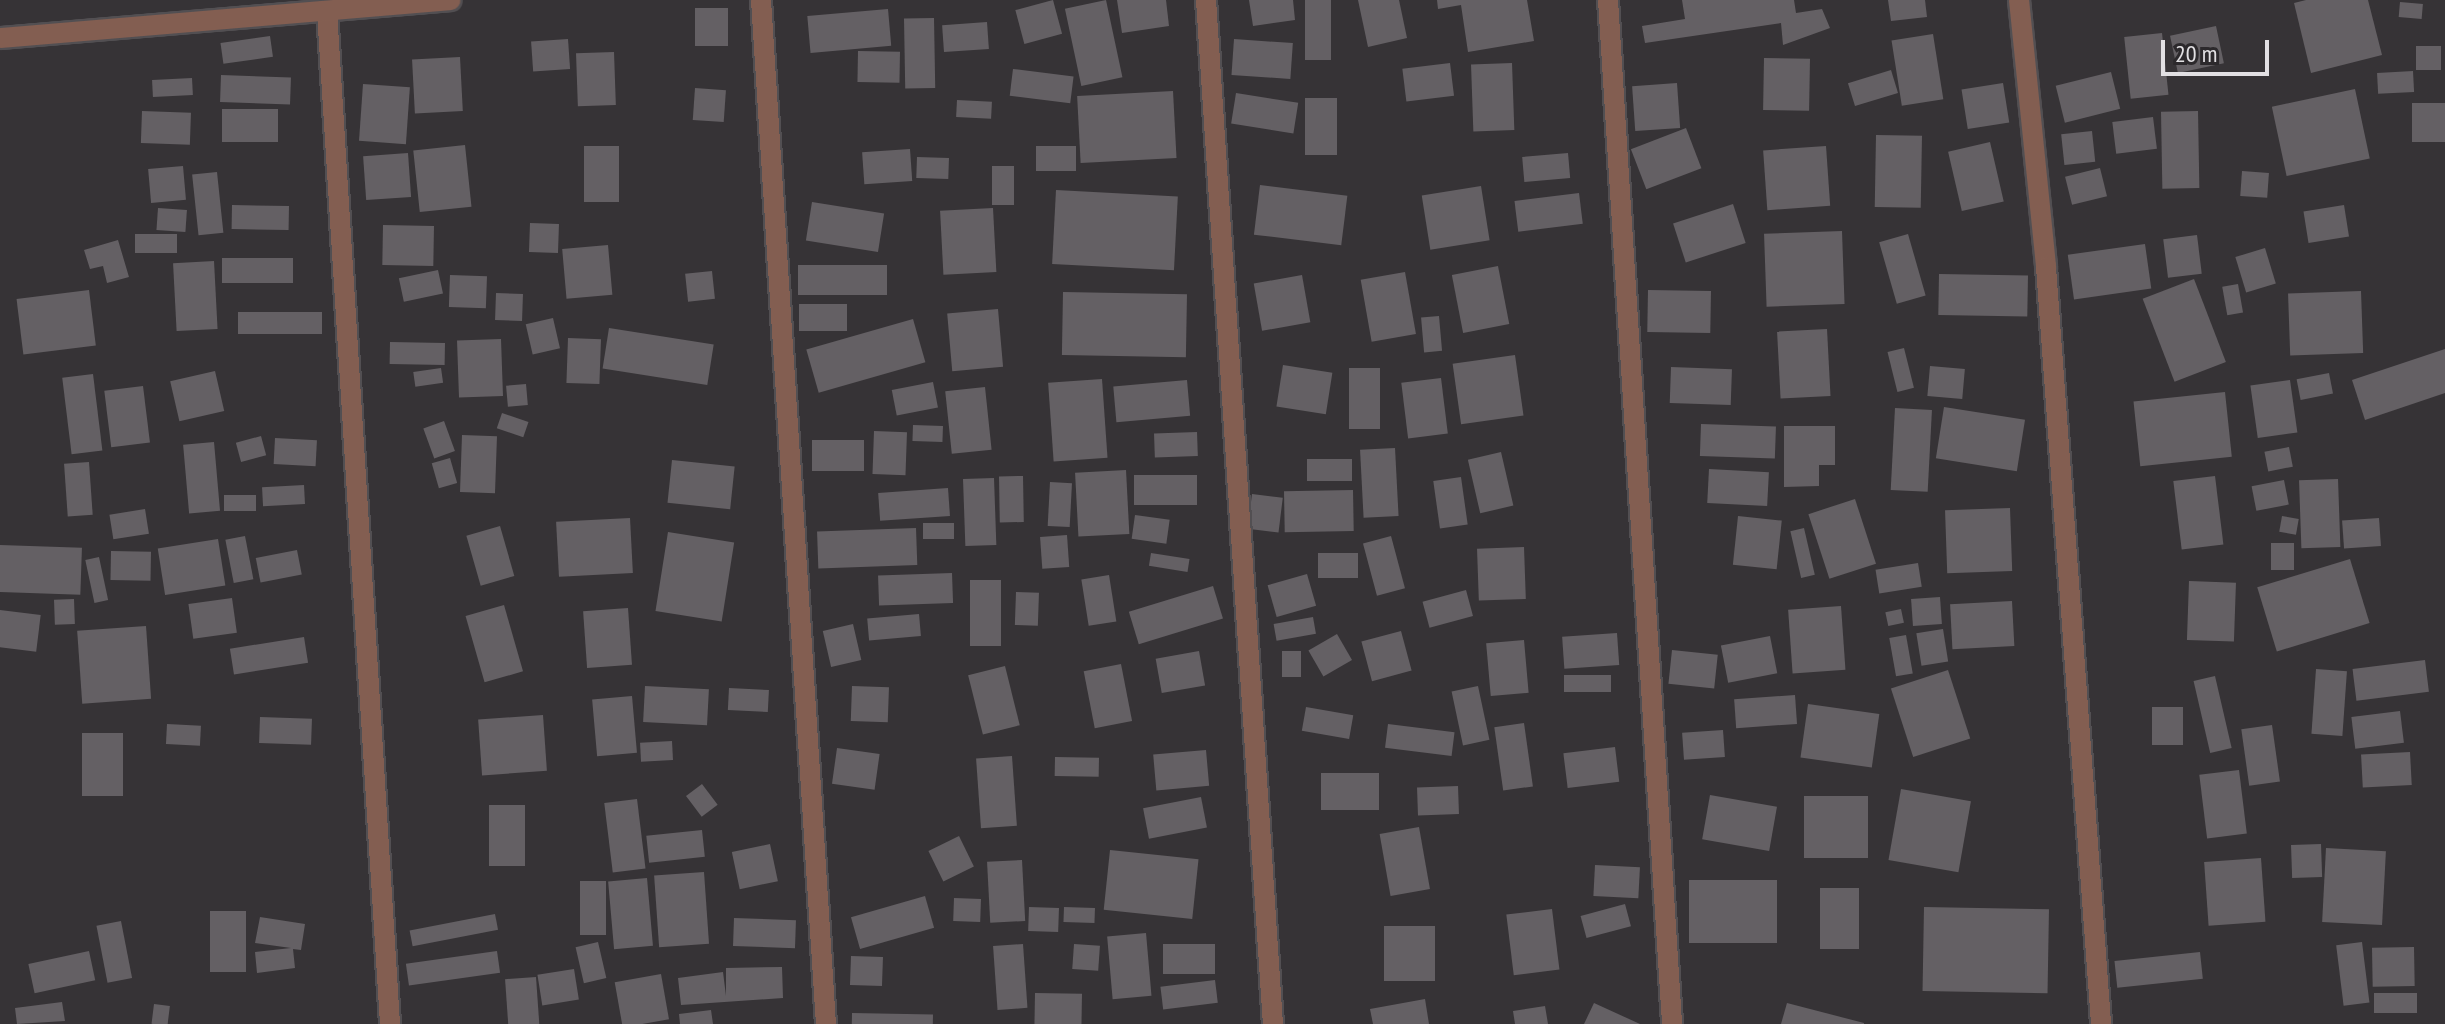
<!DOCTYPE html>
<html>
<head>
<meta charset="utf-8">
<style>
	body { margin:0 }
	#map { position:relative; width:2445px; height:1024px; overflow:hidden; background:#363336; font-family:"PT Sans Narrow",sans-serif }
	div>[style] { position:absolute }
	.building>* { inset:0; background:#646064; transform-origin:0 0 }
	.roads { filter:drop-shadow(2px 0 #524f52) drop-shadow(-2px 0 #524f52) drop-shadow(0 2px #524f52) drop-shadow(0 -2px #524f52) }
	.minor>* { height:20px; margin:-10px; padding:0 10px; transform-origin:10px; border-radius:10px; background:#835e51 }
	span { translate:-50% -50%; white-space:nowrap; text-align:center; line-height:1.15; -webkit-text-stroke:6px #2c292c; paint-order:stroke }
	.scale { position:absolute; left:2161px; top:40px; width:108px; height:36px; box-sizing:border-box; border:4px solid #e2e0e3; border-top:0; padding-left:10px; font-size:24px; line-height:28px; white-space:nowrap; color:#e2e0e3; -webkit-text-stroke:6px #2c292c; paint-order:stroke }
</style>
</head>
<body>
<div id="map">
	<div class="building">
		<i style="left:1053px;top:0;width:35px;height:39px;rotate:75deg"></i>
		<i style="left:1106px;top:0;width:79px;height:42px;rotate:78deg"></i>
		<i style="clip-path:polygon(1117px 0,1166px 0,1169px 26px,1122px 33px)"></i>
		<i style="clip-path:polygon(1249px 0,1293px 0,1295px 20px,1253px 26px)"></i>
		<i style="left:1305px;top:0;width:26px;height:60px"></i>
		<i style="clip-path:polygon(1358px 0,1399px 0,1407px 38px,1368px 47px)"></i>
		<i style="clip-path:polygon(1437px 0,1527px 0,1534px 41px,1468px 52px,1461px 5px,1438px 9px)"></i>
		<i style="clip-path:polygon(1682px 0,1794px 0,1796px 13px,1822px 9px,1830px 28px,1783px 45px,1781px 23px,1645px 43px,1642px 26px,1685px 19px)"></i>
		<i style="clip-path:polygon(1888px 0,1925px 0,1927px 17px,1891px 21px)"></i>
		<i style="clip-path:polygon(2306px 0,2368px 0,2382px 55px,2311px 73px,2294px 3px)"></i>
		<i style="left:2400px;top:2px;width:23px;height:15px;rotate:5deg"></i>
		<i style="left:695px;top:8px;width:33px;height:38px"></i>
		<i style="left:888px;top:9px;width:37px;height:81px;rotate:85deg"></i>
		<i style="left:934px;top:18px;width:70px;height:30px;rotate:89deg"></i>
		<i style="left:987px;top:22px;width:27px;height:45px;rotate:86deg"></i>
		<i style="left:2216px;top:26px;width:38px;height:47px;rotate:78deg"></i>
		<i style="left:2162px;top:33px;width:62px;height:38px;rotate:84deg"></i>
		<i style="left:1933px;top:34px;width:66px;height:42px;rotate:81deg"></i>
		<i style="left:270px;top:36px;width:21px;height:50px;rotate:82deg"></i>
		<i style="left:568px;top:39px;width:30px;height:37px;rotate:86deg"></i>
		<i style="left:1234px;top:39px;width:59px;height:36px;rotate:4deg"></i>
		<i style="left:2416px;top:46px;width:25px;height:24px"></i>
		<i style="left:858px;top:51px;width:42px;height:31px;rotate:1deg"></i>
		<i style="left:614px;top:52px;width:53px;height:38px;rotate:88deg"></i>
		<i style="left:460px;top:57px;width:54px;height:48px;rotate:87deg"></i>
		<i style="left:1764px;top:58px;width:46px;height:52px;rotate:1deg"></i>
		<i style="left:1450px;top:63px;width:33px;height:48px;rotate:83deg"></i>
		<i style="left:1512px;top:63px;width:67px;height:41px;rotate:88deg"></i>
		<i style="left:1013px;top:69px;width:61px;height:27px;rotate:7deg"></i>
		<i style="left:1891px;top:70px;width:24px;height:45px;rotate:73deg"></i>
		<i style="left:2413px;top:71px;width:21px;height:36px;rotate:87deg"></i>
		<i style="left:2111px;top:72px;width:38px;height:57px;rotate:76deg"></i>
		<i style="left:221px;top:75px;width:70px;height:27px;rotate:2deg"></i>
		<i style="left:192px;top:78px;width:17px;height:40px;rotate:87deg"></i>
		<i style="left:1677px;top:83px;width:45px;height:45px;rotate:86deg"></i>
		<i style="left:2003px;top:83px;width:40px;height:42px;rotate:81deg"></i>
		<i style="left:363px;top:84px;width:47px;height:57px;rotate:4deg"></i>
		<i style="left:695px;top:88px;width:31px;height:32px;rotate:4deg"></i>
		<i style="left:2355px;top:89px;width:71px;height:85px;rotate:78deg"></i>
		<i style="left:1173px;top:91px;width:67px;height:96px;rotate:87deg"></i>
		<i style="left:1236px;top:93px;width:63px;height:31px;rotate:9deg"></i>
		<i style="left:1305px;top:98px;width:32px;height:57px"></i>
		<i style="left:957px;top:100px;width:35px;height:17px;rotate:3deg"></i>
		<i style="left:2412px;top:103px;width:33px;height:39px"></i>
		<i style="left:278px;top:109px;width:33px;height:56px;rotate:90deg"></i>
		<i style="left:142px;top:111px;width:49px;height:32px;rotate:2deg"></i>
		<i style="left:2198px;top:111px;width:77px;height:37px;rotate:89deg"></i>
		<i style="left:2153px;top:117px;width:32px;height:41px;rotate:83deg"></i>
		<i style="left:1686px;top:128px;width:43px;height:59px;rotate:69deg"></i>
		<i style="left:2092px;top:131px;width:31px;height:31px;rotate:84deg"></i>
		<i style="left:1876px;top:135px;width:46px;height:72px;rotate:1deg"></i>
		<i style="left:1990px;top:142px;width:61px;height:43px;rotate:77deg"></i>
		<i style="left:465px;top:145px;width:62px;height:52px;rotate:84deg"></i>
		<i style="left:584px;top:146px;width:35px;height:56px"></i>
		<i style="left:1036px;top:146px;width:40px;height:25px"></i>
		<i style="left:1826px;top:146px;width:60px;height:63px;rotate:86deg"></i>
		<i style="left:910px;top:149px;width:32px;height:48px;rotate:86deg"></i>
		<i style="left:408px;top:153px;width:44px;height:45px;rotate:86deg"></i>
		<i style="left:1568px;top:153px;width:25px;height:46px;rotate:85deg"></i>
		<i style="left:917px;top:157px;width:32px;height:21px;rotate:2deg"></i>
		<i style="left:183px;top:166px;width:34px;height:35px;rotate:85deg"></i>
		<i style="left:992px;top:166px;width:22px;height:39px"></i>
		<i style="left:2100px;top:168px;width:29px;height:36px;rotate:76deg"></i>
		<i style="left:2242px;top:171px;width:27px;height:25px;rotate:4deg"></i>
		<i style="left:217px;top:172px;width:61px;height:25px;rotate:84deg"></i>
		<i style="left:1260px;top:185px;width:88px;height:50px;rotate:7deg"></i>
		<i style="left:1481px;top:186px;width:55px;height:60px;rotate:81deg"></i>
		<i style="left:1056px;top:190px;width:122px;height:74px;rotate:3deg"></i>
		<i style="left:1579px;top:193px;width:31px;height:65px;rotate:83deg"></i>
		<i style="left:812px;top:202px;width:73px;height:39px;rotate:9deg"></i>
		<i style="left:1733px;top:204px;width:41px;height:63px;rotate:72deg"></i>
		<i style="left:232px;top:205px;width:57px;height:24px;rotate:1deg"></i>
		<i style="left:2344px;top:205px;width:32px;height:41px;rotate:81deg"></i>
		<i style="left:158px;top:208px;width:29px;height:22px;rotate:4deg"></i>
		<i style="left:993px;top:208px;width:64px;height:53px;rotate:87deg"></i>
		<i style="left:530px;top:223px;width:29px;height:29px;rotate:2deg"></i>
		<i style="left:383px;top:225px;width:51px;height:40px;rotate:1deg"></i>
		<i style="left:1842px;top:231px;width:73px;height:78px;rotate:88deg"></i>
		<i style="left:177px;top:234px;width:19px;height:42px;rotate:90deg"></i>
		<i style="left:1908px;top:234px;width:64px;height:30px;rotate:74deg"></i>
		<i style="left:2197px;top:235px;width:39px;height:34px;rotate:83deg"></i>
		<i style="clip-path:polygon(118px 240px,129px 277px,107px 283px,103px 266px,90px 269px,84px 250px)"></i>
		<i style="left:2145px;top:244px;width:45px;height:78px;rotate:82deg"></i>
		<i style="left:608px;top:245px;width:50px;height:46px;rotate:85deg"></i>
		<i style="left:2265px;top:248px;width:37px;height:31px;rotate:73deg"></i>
		<i style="left:222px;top:258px;width:71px;height:25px"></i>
		<i style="left:214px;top:261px;width:68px;height:41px;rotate:87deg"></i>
		<i style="left:887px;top:265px;width:30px;height:89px;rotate:90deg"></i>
		<i style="left:1498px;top:266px;width:59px;height:47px;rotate:79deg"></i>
		<i style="left:438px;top:270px;width:24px;height:40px;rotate:78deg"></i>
		<i style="left:712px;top:271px;width:28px;height:27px;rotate:84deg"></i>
		<i style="left:1405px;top:272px;width:63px;height:45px;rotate:80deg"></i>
		<i style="left:1939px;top:274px;width:89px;height:41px;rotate:1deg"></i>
		<i style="left:450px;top:275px;width:37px;height:32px;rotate:2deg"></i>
		<i style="left:1302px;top:275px;width:48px;height:49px;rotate:80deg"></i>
		<i style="left:2194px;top:279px;width:89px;height:55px;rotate:69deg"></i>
		<i style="left:2238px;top:284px;width:29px;height:16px;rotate:80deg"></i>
		<i style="left:89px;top:290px;width:56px;height:73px;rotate:83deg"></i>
		<i style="left:1648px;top:290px;width:63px;height:42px;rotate:1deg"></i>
		<i style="left:2361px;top:291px;width:62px;height:73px;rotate:88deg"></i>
		<i style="left:1063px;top:292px;width:124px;height:63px;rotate:1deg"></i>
		<i style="left:496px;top:293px;width:27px;height:27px;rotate:2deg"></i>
		<i style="left:799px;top:304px;width:48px;height:27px"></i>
		<i style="left:998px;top:309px;width:58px;height:51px;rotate:85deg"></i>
		<i style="left:238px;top:312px;width:84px;height:22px"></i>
		<i style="left:1439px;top:316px;width:35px;height:18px;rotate:85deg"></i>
		<i style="left:553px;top:318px;width:31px;height:28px;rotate:77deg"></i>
		<i style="left:913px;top:319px;width:45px;height:111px;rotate:74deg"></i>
		<i style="left:609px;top:328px;width:106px;height:41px;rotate:9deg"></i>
		<i style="left:1827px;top:329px;width:67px;height:50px;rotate:87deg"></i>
		<i style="left:568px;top:338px;width:33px;height:45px;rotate:2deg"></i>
		<i style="left:501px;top:339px;width:57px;height:44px;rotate:88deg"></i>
		<i style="left:390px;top:342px;width:55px;height:22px;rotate:1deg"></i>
		<i style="left:1904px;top:348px;width:41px;height:17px;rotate:76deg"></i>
		<i style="clip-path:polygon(2445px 349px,2445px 393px,2365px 420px,2352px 380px)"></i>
		<i style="left:1515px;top:355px;width:61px;height:63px;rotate:82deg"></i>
		<i style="left:1283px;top:365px;width:50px;height:42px;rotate:9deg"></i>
		<i style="left:1930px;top:366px;width:35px;height:30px;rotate:5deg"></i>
		<i style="left:1671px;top:367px;width:61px;height:36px;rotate:2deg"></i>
		<i style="left:441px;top:368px;width:15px;height:28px;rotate:82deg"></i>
		<i style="left:1380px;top:368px;width:61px;height:31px;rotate:90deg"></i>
		<i style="left:215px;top:371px;width:41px;height:46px;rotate:77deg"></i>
		<i style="left:2329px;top:373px;width:21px;height:33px;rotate:79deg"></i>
		<i style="left:93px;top:374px;width:77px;height:31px;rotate:83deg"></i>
		<i style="left:1441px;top:378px;width:56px;height:40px;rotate:83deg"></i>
		<i style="left:1102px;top:379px;width:79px;height:54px;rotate:86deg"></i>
		<i style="left:1187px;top:380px;width:36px;height:74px;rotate:85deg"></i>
		<i style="left:2290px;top:380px;width:53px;height:40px;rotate:82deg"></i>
		<i style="left:933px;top:382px;width:26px;height:42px;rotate:79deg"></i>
		<i style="left:526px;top:384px;width:21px;height:20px;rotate:85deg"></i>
		<i style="left:143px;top:386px;width:57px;height:39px;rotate:83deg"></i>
		<i style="left:985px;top:387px;width:63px;height:40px;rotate:84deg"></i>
		<i style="left:2225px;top:392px;width:65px;height:92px;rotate:84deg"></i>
		<i style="left:1944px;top:407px;width:82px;height:52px;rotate:9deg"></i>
		<i style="left:1895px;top:408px;width:37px;height:82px;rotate:3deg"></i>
		<i style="left:502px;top:413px;width:28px;height:16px;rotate:19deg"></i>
		<i style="left:444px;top:421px;width:32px;height:22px;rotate:70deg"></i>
		<i style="left:1701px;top:424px;width:75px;height:32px;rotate:2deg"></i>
		<i style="left:913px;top:425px;width:30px;height:16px;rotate:2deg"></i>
		<i style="clip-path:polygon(1784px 426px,1835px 426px,1835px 465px,1819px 465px,1819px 486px,1784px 487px)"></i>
		<i style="left:874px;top:431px;width:33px;height:43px;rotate:2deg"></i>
		<i style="left:1197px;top:432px;width:24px;height:43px;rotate:88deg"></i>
		<i style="left:462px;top:435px;width:35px;height:57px;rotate:2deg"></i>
		<i style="left:261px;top:436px;width:20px;height:26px;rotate:75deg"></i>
		<i style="left:275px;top:438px;width:42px;height:26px;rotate:3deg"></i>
		<i style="left:812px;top:440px;width:52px;height:31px"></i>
		<i style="left:214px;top:442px;width:69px;height:31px;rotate:85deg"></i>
		<i style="left:2289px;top:447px;width:20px;height:25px;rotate:79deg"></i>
		<i style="left:1395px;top:448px;width:68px;height:35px;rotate:87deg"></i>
		<i style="left:1501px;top:452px;width:55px;height:34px;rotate:77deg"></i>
		<i style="left:450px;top:458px;width:26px;height:19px;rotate:74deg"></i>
		<i style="left:1352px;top:459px;width:22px;height:45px;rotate:90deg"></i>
		<i style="left:672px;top:460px;width:63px;height:43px;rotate:6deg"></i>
		<i style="left:89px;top:462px;width:53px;height:25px;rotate:86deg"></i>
		<i style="left:1709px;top:469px;width:60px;height:34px;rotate:3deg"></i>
		<i style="left:1126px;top:470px;width:64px;height:51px;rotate:87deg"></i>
		<i style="left:1134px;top:475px;width:63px;height:30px"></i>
		<i style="left:1023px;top:476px;width:46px;height:24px;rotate:89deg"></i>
		<i style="left:2215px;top:476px;width:69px;height:42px;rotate:83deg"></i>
		<i style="left:1461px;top:477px;width:48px;height:28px;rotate:82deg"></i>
		<i style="left:994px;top:478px;width:67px;height:31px;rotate:88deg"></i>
		<i style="left:2338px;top:479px;width:68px;height:39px;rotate:88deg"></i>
		<i style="left:2284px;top:480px;width:25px;height:33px;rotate:79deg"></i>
		<i style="left:1050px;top:482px;width:22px;height:44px;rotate:3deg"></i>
		<i style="left:304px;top:485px;width:19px;height:42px;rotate:87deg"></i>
		<i style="left:948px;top:488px;width:28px;height:70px;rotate:86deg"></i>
		<i style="left:1353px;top:490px;width:41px;height:69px;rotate:89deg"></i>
		<i style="left:1252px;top:494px;width:31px;height:35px;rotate:7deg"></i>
		<i style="left:256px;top:495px;width:16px;height:32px;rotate:90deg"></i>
		<i style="left:1855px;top:499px;width:68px;height:49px;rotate:72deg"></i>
		<i style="left:2010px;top:508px;width:63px;height:65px;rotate:88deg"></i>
		<i style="left:145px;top:509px;width:25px;height:36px;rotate:81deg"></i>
		<i style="left:1135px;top:515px;width:35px;height:24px;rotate:8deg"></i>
		<i style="left:1738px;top:516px;width:44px;height:49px;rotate:6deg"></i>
		<i style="left:2282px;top:516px;width:17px;height:16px;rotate:10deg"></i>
		<i style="left:630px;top:518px;width:55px;height:74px;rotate:87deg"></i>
		<i style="left:2379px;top:518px;width:28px;height:37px;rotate:86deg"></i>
		<i style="left:923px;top:523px;width:31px;height:16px"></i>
		<i style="left:500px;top:526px;width:52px;height:35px;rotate:74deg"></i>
		<i style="left:916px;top:528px;width:37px;height:99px;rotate:88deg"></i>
		<i style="left:1804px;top:528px;width:48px;height:14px;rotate:77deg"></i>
		<i style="left:668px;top:532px;width:67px;height:80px;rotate:9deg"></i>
		<i style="left:1067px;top:535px;width:32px;height:27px;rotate:86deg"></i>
		<i style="left:245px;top:536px;width:44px;height:20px;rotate:79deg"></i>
		<i style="left:1391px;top:536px;width:54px;height:29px;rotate:75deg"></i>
		<i style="left:218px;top:539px;width:47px;height:61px;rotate:81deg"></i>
		<i style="left:2271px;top:543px;width:23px;height:27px"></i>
		<i style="left:0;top:545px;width:82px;height:47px;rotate:2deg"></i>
		<i style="left:1524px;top:547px;width:52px;height:47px;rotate:88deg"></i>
		<i style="left:297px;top:550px;width:25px;height:42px;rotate:79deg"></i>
		<i style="left:111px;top:551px;width:40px;height:29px;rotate:1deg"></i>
		<i style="left:1151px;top:553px;width:39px;height:13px;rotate:9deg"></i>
		<i style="left:1358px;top:553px;width:25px;height:40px;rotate:90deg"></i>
		<i style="left:99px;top:557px;width:44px;height:14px;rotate:78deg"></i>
		<i style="left:2350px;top:559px;width:67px;height:97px;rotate:73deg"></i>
		<i style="left:1918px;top:563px;width:24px;height:43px;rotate:81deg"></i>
		<i style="left:952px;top:573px;width:30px;height:74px;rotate:88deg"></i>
		<i style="left:1307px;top:574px;width:33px;height:41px;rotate:74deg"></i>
		<i style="left:1109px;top:575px;width:47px;height:28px;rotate:81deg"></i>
		<i style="left:970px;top:580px;width:31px;height:66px"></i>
		<i style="left:2189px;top:581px;width:47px;height:59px;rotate:2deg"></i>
		<i style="left:1213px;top:586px;width:34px;height:88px;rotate:73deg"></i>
		<i style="left:1466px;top:590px;width:27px;height:45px;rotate:75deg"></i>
		<i style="left:1016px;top:592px;width:23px;height:33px;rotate:2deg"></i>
		<i style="left:1940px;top:597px;width:27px;height:29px;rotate:86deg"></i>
		<i style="left:232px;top:598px;width:35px;height:44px;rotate:82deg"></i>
		<i style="left:74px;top:599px;width:25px;height:20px;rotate:88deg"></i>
		<i style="left:2012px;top:601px;width:45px;height:62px;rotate:87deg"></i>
		<i style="left:504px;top:605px;width:69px;height:40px;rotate:74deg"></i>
		<i style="left:1841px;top:606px;width:64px;height:53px;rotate:86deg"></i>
		<i style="left:628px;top:608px;width:57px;height:45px;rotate:86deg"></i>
		<i style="left:1901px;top:609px;width:14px;height:16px;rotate:78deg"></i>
		<i style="left:0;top:610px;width:41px;height:37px;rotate:7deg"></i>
		<i style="left:919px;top:614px;width:22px;height:52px;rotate:85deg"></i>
		<i style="left:1313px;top:617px;width:17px;height:40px;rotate:80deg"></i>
		<i style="left:853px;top:624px;width:37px;height:31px;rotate:77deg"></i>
		<i style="left:146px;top:626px;width:73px;height:69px;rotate:86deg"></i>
		<i style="left:1943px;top:629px;width:33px;height:27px;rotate:81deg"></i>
		<i style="left:1401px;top:631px;width:41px;height:41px;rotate:75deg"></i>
		<i style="left:1617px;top:633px;width:32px;height:55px;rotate:86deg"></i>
		<i style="left:1337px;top:634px;width:30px;height:33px;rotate:60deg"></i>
		<i style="left:1906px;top:635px;width:39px;height:17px;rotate:80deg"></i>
		<i style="left:1770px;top:636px;width:38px;height:50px;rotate:79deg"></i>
		<i style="left:304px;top:637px;width:26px;height:75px;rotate:81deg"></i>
		<i style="left:1524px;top:640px;width:53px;height:38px;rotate:85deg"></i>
		<i style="left:1672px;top:650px;width:46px;height:34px;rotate:6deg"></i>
		<i style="left:1199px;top:651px;width:35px;height:44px;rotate:80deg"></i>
		<i style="left:1282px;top:651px;width:19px;height:26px"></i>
		<i style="left:2425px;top:660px;width:32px;height:73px;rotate:83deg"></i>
		<i style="left:1121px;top:664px;width:58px;height:38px;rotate:79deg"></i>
		<i style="left:1005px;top:666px;width:61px;height:38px;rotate:76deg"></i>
		<i style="left:2316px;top:669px;width:31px;height:65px;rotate:4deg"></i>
		<i style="left:1948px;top:670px;width:72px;height:60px;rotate:72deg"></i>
		<i style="left:1611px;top:675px;width:17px;height:47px;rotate:90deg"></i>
		<i style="left:2215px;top:676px;width:74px;height:22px;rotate:77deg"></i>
		<i style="left:645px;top:686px;width:64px;height:36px;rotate:3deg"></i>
		<i style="left:852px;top:686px;width:37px;height:35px;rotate:2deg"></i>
		<i style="left:1478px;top:686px;width:55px;height:27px;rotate:78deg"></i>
		<i style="left:729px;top:688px;width:40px;height:22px;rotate:3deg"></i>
		<i style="left:1795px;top:695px;width:29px;height:61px;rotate:86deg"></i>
		<i style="left:632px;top:696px;width:57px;height:40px;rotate:85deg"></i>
		<i style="left:1808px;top:704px;width:72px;height:54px;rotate:8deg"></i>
		<i style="left:1306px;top:707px;width:48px;height:24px;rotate:10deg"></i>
		<i style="left:2183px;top:707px;width:38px;height:31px;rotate:90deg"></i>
		<i style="left:2400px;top:711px;width:32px;height:49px;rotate:83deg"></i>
		<i style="left:543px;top:715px;width:56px;height:65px;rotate:86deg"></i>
		<i style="left:260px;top:717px;width:52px;height:26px;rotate:2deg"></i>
		<i style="left:1524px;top:723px;width:64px;height:30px;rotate:82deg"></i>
		<i style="left:167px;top:724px;width:34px;height:20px;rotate:3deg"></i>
		<i style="left:1388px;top:724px;width:67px;height:24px;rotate:7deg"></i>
		<i style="left:2272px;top:725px;width:57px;height:31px;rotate:82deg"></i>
		<i style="left:1723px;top:730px;width:27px;height:41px;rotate:86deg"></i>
		<i style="left:82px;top:733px;width:41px;height:63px"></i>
		<i style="left:672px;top:741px;width:19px;height:32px;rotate:87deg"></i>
		<i style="left:1615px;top:747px;width:35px;height:52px;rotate:83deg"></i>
		<i style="left:837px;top:748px;width:43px;height:36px;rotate:8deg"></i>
		<i style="left:1206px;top:750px;width:36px;height:53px;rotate:85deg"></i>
		<i style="left:2410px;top:752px;width:33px;height:49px;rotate:87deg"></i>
		<i style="left:1012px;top:756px;width:70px;height:36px;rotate:86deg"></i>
		<i style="left:1055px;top:757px;width:44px;height:19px;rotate:1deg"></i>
		<i style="left:2239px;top:770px;width:64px;height:40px;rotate:83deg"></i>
		<i style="left:1321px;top:773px;width:58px;height:37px"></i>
		<i style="left:702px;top:784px;width:26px;height:20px;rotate:53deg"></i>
		<i style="left:1458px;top:786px;width:28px;height:41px;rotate:88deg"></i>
		<i style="left:1901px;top:789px;width:71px;height:72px;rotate:10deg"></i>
		<i style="left:1710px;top:795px;width:68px;height:45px;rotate:10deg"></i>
		<i style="left:1804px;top:796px;width:64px;height:62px"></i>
		<i style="left:1201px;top:797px;width:31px;height:59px;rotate:79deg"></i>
		<i style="left:637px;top:799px;width:70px;height:33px;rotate:83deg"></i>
		<i style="left:489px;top:805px;width:36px;height:61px"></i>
		<i style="left:1419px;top:827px;width:63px;height:40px;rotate:80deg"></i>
		<i style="left:702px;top:830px;width:27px;height:56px;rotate:84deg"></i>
		<i style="left:959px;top:836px;width:34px;height:34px;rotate:64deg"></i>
		<i style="left:770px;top:844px;width:38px;height:39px;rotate:78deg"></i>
		<i style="left:2321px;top:844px;width:33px;height:30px;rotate:88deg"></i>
		<i style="left:2326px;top:848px;width:60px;height:74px;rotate:3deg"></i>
		<i style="left:1110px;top:850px;width:89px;height:60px;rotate:6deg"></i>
		<i style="left:2261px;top:858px;width:64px;height:57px;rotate:86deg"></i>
		<i style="left:1022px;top:860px;width:61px;height:35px;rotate:87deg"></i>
		<i style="left:1595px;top:865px;width:45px;height:31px;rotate:3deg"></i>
		<i style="left:704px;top:872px;width:72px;height:50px;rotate:86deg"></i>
		<i style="left:647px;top:878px;width:68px;height:39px;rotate:85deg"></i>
		<i style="left:1689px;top:880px;width:88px;height:63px"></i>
		<i style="left:606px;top:881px;width:54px;height:26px;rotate:90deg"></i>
		<i style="left:1820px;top:888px;width:39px;height:61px"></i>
		<i style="left:925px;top:896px;width:33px;height:77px;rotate:74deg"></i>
		<i style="left:954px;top:898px;width:27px;height:23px;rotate:2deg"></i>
		<i style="left:1625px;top:904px;width:23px;height:46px;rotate:75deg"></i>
		<i style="left:1029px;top:907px;width:30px;height:24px;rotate:2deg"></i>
		<i style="left:1064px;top:907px;width:31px;height:15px;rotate:2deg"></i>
		<i style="left:1924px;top:907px;width:125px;height:84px;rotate:1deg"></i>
		<i style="left:1552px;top:909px;width:61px;height:46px;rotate:83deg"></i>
		<i style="left:210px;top:911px;width:36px;height:61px"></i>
		<i style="left:495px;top:914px;width:16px;height:87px;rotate:79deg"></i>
		<i style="clip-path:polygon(260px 917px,305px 924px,301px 950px,293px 949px,295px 968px,257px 973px,255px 952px,291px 948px,255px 943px)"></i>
		<i style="left:734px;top:918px;width:62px;height:28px;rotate:2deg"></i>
		<i style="left:121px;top:921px;width:58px;height:25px;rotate:79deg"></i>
		<i style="left:1384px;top:926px;width:51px;height:55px"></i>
		<i style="left:1146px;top:933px;width:63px;height:39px;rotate:85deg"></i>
		<i style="left:598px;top:942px;width:37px;height:23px;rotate:77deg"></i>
		<i style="left:2362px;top:942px;width:61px;height:26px;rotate:83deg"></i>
		<i style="left:1023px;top:944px;width:64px;height:30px;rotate:86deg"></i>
		<i style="left:1074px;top:944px;width:26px;height:25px;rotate:4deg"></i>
		<i style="left:1163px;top:944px;width:52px;height:30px"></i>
		<i style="left:2414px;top:947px;width:39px;height:42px;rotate:89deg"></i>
		<i style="left:89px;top:951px;width:30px;height:62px;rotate:78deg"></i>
		<i style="left:497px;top:951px;width:22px;height:92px;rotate:82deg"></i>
		<i style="left:2200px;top:952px;width:27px;height:86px;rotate:84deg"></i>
		<i style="left:851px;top:956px;width:32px;height:29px;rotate:2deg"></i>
		<i style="clip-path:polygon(782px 967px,783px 998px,681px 1005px,678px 978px,723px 972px,726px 996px,726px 968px)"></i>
		<i style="left:574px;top:969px;width:31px;height:37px;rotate:81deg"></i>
		<i style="left:661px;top:974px;width:46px;height:47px;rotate:80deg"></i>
		<i style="left:536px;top:977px;width:47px;height:31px;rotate:86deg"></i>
		<i style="left:1215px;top:980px;width:23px;height:55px;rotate:83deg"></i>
		<i style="left:1035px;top:993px;width:47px;height:31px;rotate:1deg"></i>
		<i style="left:2374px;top:993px;width:43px;height:20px"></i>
		<i style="clip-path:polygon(1425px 999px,1429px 1024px,1373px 1024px,1370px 1009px)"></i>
		<i style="clip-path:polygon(62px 1002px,65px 1021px,17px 1024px,15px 1008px)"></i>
		<i style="clip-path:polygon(1594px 1003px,1640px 1024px,1584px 1024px)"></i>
		<i style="clip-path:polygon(1787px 1003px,1864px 1023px,1864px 1024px,1781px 1024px)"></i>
		<i style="left:154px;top:1004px;width:16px;height:20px;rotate:7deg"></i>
		<i style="clip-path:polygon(1545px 1006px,1548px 1024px,1515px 1024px,1513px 1011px)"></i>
		<i style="clip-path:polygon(711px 1010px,713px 1024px,680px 1024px,679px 1014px)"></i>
		<i style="left:852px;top:1013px;width:81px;height:11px;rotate:1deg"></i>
	</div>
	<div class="roads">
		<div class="minor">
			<i style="left:761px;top:0;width:1026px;rotate:86.37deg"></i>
			<i style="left:1206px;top:0;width:1026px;rotate:86.26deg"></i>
			<i style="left:1608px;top:0;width:1026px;rotate:86.42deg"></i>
			<i style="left:2019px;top:0;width:268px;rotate:84.2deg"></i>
			<i style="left:2046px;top:267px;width:759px;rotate:85.84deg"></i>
			<i style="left:327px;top:11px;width:1015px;rotate:86.44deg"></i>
			<i style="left:0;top:38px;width:452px;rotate:-4.8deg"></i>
		</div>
	</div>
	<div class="scale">20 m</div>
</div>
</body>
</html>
